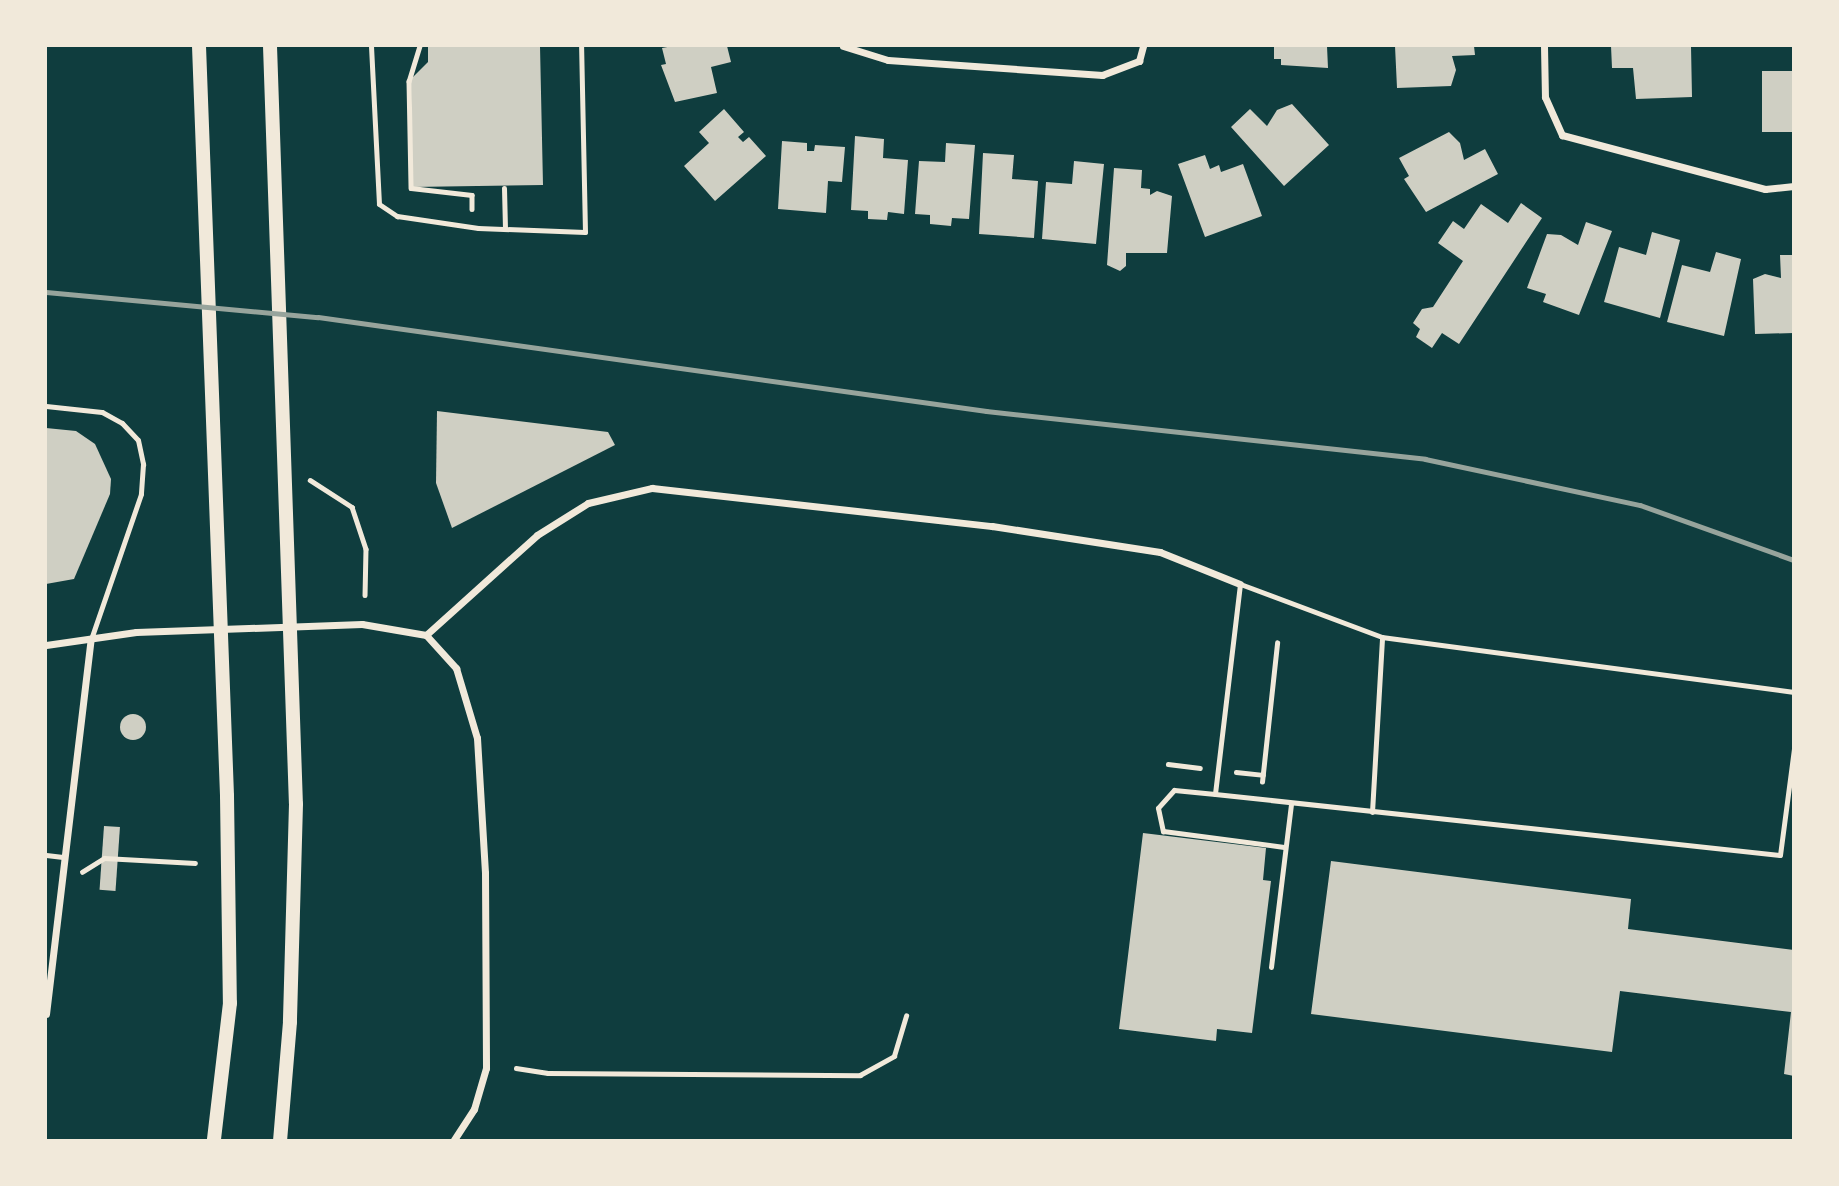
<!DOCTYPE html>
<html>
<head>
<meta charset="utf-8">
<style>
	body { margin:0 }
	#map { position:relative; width:1839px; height:1186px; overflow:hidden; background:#0f3d3e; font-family:"PT Sans",sans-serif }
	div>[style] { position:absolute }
	.building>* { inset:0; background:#cfcfc3; transform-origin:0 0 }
	.round { border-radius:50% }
	.path>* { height:4.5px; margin:-2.25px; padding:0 2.25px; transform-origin:2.25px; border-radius:2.25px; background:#f1e9da }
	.service>* { height:5px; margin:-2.5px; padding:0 2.5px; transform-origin:2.5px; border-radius:2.5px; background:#f1e9da }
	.minor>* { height:7px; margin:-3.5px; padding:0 3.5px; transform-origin:3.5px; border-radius:3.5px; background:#f1e9da }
	.secondary>* { height:14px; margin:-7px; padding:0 7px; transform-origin:7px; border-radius:7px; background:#f1e9da }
	.rail>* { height:5px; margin:-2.5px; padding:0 2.5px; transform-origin:2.5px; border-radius:2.5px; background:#97a49c }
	span { translate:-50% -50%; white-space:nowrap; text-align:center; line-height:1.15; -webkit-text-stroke:5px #f1e9da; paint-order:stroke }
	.frame { position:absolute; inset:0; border:47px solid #f1e9da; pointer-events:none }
</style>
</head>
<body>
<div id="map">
	<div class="building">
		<i style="clip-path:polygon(428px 46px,540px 46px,543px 185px,412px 187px,411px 79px,428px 62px)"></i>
		<i style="clip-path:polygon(673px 46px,727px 46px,731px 62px,711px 67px,717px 93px,675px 102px,661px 65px,666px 64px,662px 48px)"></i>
		<i style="clip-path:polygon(1274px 46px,1327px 46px,1328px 68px,1281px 65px,1281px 59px,1274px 59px)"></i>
		<i style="clip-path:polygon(1395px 46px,1474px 46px,1475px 55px,1452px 56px,1456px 70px,1451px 86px,1397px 88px)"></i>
		<i style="clip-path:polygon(1611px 46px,1691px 46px,1692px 97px,1636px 99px,1633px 68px,1612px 68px)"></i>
		<i style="left:1762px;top:71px;width:32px;height:61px"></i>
		<i style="clip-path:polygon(1292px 104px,1329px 145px,1284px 186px,1231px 127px,1250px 109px,1267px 126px,1277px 110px)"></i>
		<i style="clip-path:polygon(724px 109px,744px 132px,738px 137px,743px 142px,749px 137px,766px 156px,715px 201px,684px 166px,709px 143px,699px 132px)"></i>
		<i style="clip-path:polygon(1449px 132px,1460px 143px,1464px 160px,1485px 149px,1498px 174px,1426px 212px,1404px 179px,1409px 176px,1399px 158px)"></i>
		<i style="clip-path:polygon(855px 136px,884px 139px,883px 158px,908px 160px,904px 214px,888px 212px,887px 220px,868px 219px,868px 211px,851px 210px)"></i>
		<i style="clip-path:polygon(782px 141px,807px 143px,807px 151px,814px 151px,815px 145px,845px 147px,842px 182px,828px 181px,826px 213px,778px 209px)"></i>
		<i style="clip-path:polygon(946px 143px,975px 145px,969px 219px,952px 218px,951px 226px,930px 224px,930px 215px,915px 214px,919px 161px,945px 162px)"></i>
		<i style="clip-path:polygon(983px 153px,1014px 155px,1012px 179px,1038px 181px,1034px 238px,979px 234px)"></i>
		<i style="clip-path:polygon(1205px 155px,1210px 169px,1219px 165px,1221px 172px,1243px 164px,1262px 216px,1205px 237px,1178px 164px)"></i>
		<i style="clip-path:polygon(1074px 161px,1104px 164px,1096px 244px,1042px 239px,1046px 182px,1072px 184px)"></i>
		<i style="clip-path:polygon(1114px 168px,1142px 170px,1141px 188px,1150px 189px,1150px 195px,1157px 191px,1172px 196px,1167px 253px,1126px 253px,1126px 266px,1120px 271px,1107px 265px)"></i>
		<i style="clip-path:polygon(1521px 203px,1542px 218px,1459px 344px,1442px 333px,1432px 348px,1416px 337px,1420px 329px,1413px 323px,1422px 309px,1433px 307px,1463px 261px,1438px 243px,1453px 221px,1464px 229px,1481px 204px,1508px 223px)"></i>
		<i style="clip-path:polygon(1586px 222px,1612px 231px,1579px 315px,1543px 302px,1546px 294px,1527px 288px,1547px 234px,1561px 235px,1578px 245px)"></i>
		<i style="clip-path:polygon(1652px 232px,1680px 240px,1660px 318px,1604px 302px,1619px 247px,1646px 255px)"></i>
		<i style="clip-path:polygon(1716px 252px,1741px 259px,1724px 336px,1667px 322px,1682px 265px,1710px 272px)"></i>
		<i style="clip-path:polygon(1780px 255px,1794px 255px,1794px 333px,1755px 334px,1753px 279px,1765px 274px,1781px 278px)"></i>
		<i style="clip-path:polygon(437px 411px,608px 432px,615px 445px,452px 528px,436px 483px)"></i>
		<i style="clip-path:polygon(46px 428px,76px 431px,95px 444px,111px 479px,110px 494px,74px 579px,46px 584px)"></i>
		<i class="round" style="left:120px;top:714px;width:26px;height:26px"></i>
		<i style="left:104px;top:826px;width:16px;height:64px;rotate:4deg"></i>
		<i style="clip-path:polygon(1143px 833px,1266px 848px,1263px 880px,1271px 881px,1252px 1033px,1217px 1029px,1216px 1041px,1119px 1029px)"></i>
		<i style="clip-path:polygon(1331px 861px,1631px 899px,1628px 929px,1794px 950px,1794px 1076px,1784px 1074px,1791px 1012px,1620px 991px,1612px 1052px,1311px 1014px)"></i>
	</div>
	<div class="path">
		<i style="left:420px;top:46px;width:37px;rotate:107deg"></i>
		<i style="left:409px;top:81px;width:107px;rotate:88.9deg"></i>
		<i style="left:411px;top:188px;width:61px;rotate:6.5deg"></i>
		<i style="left:472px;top:195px;width:14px;rotate:90deg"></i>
		<i style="left:310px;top:480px;width:50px;rotate:32.7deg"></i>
		<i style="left:352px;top:507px;width:44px;rotate:71.6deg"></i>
		<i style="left:366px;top:549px;width:46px;rotate:91.2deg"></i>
		<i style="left:1168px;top:764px;width:32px;rotate:7deg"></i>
		<i style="left:1236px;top:772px;width:27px;rotate:6deg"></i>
		<i style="left:1262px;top:782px;width:140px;rotate:-83.8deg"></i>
		<i style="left:82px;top:872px;width:26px;rotate:-32deg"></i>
		<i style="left:104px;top:858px;width:91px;rotate:3.1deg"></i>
		<i style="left:516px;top:1068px;width:32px;rotate:9deg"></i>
		<i style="left:548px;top:1073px;width:312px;rotate:0.4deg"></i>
		<i style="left:860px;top:1075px;width:39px;rotate:-29deg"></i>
		<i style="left:894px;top:1056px;width:42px;rotate:-73.3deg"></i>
	</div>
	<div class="service">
		<i style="left:371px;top:46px;width:158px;rotate:87.1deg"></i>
		<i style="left:379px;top:204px;width:22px;rotate:34deg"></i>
		<i style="left:397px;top:216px;width:82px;rotate:8.4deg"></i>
		<i style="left:478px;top:228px;width:107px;rotate:2.1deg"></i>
		<i style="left:585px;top:232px;width:186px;rotate:-91.2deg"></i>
		<i style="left:504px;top:188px;width:41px;rotate:88.6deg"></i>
		<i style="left:46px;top:406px;width:56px;rotate:6.1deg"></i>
		<i style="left:102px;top:412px;width:23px;rotate:29deg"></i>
		<i style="left:122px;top:423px;width:23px;rotate:47deg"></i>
		<i style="left:138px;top:440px;width:25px;rotate:78deg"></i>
		<i style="left:143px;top:464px;width:30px;rotate:94deg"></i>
		<i style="left:141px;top:494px;width:153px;rotate:109deg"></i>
		<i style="left:1794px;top:692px;width:416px;rotate:-172.4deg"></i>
		<i style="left:1382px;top:637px;width:152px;rotate:-159.5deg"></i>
		<i style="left:1240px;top:584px;width:211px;rotate:96.8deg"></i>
		<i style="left:1215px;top:794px;width:568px;rotate:6.16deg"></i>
		<i style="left:1780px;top:855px;width:107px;rotate:-82.5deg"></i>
		<i style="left:1215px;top:794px;width:41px;rotate:-174.4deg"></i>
		<i style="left:1174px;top:790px;width:24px;rotate:132deg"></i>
		<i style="left:1158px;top:808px;width:24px;rotate:78deg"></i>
		<i style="left:1163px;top:831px;width:122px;rotate:7.5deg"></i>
		<i style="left:1372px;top:812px;width:175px;rotate:-86.7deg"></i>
		<i style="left:46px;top:855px;width:17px;rotate:7deg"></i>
		<i style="left:1271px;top:967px;width:165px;rotate:-83deg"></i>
	</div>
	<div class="minor">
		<i style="left:843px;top:46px;width:47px;rotate:17.3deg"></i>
		<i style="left:888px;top:60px;width:215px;rotate:4deg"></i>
		<i style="left:1102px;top:75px;width:40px;rotate:-21deg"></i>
		<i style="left:1139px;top:61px;width:16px;rotate:-75deg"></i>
		<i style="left:1544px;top:46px;width:51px;rotate:88.9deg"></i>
		<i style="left:1545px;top:97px;width:42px;rotate:65.9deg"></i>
		<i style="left:1562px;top:135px;width:210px;rotate:14.9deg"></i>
		<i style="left:1765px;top:189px;width:29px;rotate:-6deg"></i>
		<i style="left:426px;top:635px;width:149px;rotate:-42deg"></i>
		<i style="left:537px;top:535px;width:60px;rotate:-32.1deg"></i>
		<i style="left:588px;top:503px;width:66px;rotate:-13.2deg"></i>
		<i style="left:652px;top:488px;width:342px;rotate:6.4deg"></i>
		<i style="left:992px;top:526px;width:170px;rotate:8.8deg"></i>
		<i style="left:1160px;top:552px;width:86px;rotate:21.8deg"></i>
		<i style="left:46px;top:645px;width:91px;rotate:-8.2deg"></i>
		<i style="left:136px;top:632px;width:226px;rotate:-2deg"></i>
		<i style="left:362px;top:624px;width:65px;rotate:9.8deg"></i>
		<i style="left:426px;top:635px;width:45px;rotate:47.7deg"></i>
		<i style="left:456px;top:668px;width:73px;rotate:73.3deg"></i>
		<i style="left:477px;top:738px;width:135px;rotate:86.6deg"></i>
		<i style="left:485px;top:873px;width:195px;rotate:89.7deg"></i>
		<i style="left:486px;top:1068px;width:43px;rotate:106.3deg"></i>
		<i style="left:474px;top:1109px;width:37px;rotate:123deg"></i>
		<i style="left:46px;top:1014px;width:378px;rotate:-83.2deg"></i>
	</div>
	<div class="secondary">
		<i style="left:199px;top:46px;width:751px;rotate:87.86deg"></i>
		<i style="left:227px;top:796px;width:207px;rotate:89.2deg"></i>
		<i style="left:230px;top:1003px;width:138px;rotate:96.7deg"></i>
		<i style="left:270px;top:46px;width:758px;rotate:88.04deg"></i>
		<i style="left:296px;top:804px;width:218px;rotate:91.6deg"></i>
		<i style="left:290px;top:1022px;width:118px;rotate:94.8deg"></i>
	</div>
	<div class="rail">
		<i style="left:46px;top:292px;width:273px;rotate:5.3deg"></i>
		<i style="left:318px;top:317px;width:675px;rotate:8.01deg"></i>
		<i style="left:986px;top:411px;width:442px;rotate:6.2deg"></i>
		<i style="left:1425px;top:459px;width:220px;rotate:12.1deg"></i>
		<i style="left:1640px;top:505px;width:164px;rotate:19.7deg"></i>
	</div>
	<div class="frame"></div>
</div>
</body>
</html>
